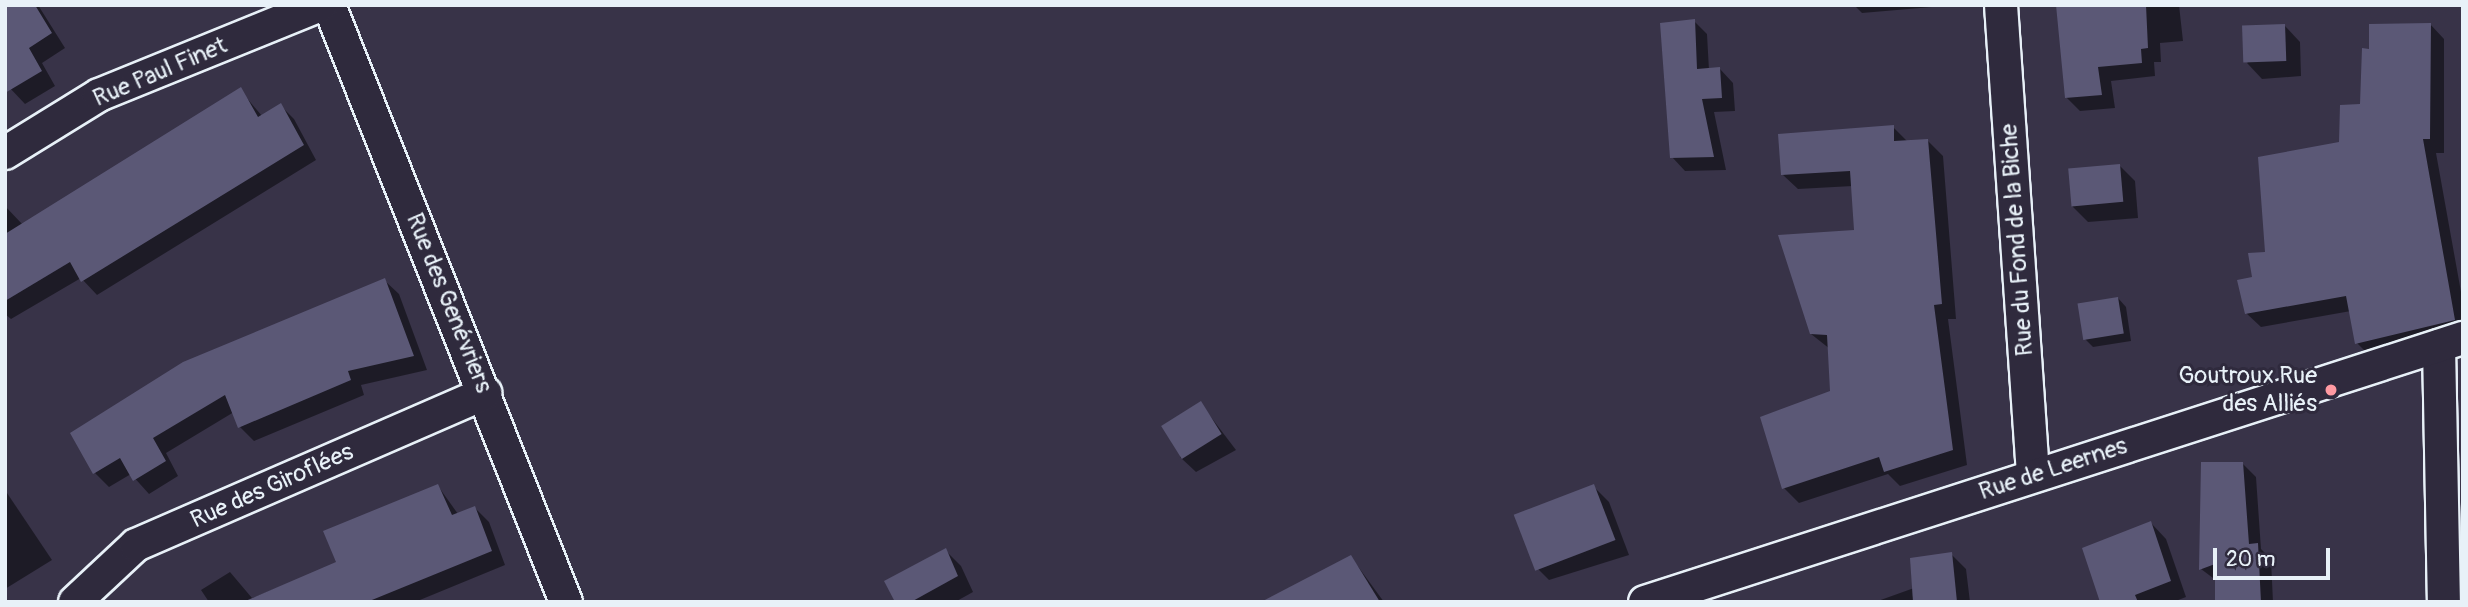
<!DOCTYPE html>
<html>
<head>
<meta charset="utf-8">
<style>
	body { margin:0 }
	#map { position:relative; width:2468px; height:607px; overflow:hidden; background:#383348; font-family:Pangolin,sans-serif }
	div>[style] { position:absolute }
	.shadow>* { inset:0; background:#0007 }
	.building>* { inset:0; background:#5b5876; transform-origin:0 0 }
	.roads { filter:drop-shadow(2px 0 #e8f1f8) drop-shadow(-2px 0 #e8f1f8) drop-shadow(0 2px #e8f1f8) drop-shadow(0 -2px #e8f1f8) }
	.street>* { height:32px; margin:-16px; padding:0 16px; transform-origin:16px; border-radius:16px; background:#2f2a3d }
	.dots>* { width:19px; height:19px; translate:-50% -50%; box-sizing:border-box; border:4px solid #2f2a3d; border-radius:50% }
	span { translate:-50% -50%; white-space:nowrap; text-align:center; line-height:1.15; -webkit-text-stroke:6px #2f2a3d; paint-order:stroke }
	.street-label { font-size:24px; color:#e8f1f8 }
	.poi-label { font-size:24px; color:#e8f1f8 }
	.right { translate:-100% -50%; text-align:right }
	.frame { position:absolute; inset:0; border:7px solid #e8f1f8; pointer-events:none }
	.scale { position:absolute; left:2213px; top:548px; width:117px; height:32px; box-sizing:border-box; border:4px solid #e8f1f8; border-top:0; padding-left:9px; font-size:21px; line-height:24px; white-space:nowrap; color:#e8f1f8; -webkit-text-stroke:5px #2f2a3d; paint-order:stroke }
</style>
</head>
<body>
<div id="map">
	<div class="shadow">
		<i style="clip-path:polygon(12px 5px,38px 5px,65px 48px,42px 63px,55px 86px,25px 104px,7px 85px)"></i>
		<i style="clip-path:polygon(1854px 5px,1932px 5px,1932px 7px,1862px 13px)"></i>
		<i style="clip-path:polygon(2059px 5px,2179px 5px,2183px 41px,2160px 43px,2161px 62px,2154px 62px,2155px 76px,2111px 81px,2115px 108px,2080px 111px,2066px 97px)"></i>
		<i style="clip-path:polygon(1694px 21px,1707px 34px,1709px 70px,1720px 69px,1733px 83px,1735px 111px,1714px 112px,1726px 170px,1685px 171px,1672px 157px)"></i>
		<i style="clip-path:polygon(2430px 24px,2444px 39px,2444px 153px,2436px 153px,2463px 303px,2463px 336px,2371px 357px,2357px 343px,2351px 311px,2261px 327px,2246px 313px,2254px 279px,2362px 106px,2370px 51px)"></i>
		<i style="clip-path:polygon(2285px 26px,2300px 42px,2301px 76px,2262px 79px,2247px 63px)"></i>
		<i style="clip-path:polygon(240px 90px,262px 116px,280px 105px,294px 119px,316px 160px,97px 295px,81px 278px,11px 319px,5px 314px,5px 206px,23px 225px)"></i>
		<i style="clip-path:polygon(1893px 127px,1908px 142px,1928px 141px,1943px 156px,1956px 319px,1948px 319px,1967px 465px,1900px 486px,1888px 474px,1799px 503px,1784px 488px,1832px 393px,1830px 349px,1811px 334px,1856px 231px,1853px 186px,1798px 189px,1783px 175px)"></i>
		<i style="clip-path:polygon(2119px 165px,2135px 181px,2138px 218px,2088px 222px,2072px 206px)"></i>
		<i style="clip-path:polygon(384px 280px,399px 294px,427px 370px,361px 385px,364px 395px,254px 441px,240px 427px,234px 412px,166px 453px,178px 476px,149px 494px,131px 474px,109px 487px,95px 473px)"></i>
		<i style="clip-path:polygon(2118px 298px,2126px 307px,2131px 341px,2093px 347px,2085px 339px)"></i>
		<i style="clip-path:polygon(1201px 404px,1236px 450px,1196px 472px,1180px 457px)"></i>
		<i style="clip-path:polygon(2203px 464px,2243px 464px,2256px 477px,2261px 549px,2271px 559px,2273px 602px,2218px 602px,2217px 581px,2201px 569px)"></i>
		<i style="clip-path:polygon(438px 486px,458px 514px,475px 508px,489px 522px,505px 565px,415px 602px,209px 602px,201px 590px,230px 572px,252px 598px,339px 563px)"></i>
		<i style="clip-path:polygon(1593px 486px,1609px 502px,1629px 555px,1549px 580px,1533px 564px)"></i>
		<i style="clip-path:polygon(5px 490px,52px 560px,5px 589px)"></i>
		<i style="clip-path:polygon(2151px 523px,2166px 539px,2186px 597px,2173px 602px,2102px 602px)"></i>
		<i style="clip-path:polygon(945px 550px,961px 566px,973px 592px,955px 602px,897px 602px)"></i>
		<i style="clip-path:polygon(1951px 554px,1966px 569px,1970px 602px,1875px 602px,1914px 588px)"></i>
		<i style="clip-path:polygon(1351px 557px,1384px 602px,1269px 602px)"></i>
	</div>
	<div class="building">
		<i style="clip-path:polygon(5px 5px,35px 5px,52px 33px,29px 48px,42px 71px,5px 93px)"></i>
		<i style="clip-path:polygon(2056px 5px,2146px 5px,2148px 48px,2141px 49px,2142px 63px,2098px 67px,2102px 95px,2065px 98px)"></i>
		<i style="clip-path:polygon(1695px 19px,1697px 69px,1720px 67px,1722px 98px,1702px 99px,1714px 157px,1670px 158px,1660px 23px)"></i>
		<i style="clip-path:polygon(2431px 23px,2430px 139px,2423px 139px,2455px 320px,2355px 344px,2346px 296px,2245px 314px,2237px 280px,2252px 277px,2248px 253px,2265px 252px,2258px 157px,2339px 142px,2340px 105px,2360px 104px,2362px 48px,2369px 49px,2369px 24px)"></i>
		<i style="left:2285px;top:24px;width:37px;height:43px;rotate:88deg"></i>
		<i style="clip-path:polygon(241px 87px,258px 117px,281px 103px,304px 145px,81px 282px,70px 262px,5px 301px,5px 234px)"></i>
		<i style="clip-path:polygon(1894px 125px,1894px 141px,1928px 139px,1942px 304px,1934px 305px,1953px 450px,1884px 472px,1879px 457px,1782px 489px,1760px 417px,1830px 391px,1827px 335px,1810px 334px,1778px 235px,1854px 230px,1850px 171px,1781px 175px,1778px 134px)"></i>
		<i style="left:2120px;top:164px;width:38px;height:52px;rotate:85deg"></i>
		<i style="clip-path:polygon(385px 278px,414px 356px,348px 371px,351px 380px,238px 428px,225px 395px,153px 438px,166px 461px,133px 481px,120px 458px,93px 474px,70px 433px,183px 362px)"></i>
		<i style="left:2118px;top:297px;width:37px;height:41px;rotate:81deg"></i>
		<i style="left:1201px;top:401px;width:39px;height:47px;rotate:58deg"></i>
		<i style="clip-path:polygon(2201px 462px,2243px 462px,2249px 544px,2258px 543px,2261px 602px,2215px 602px,2215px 564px,2199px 570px)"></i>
		<i style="clip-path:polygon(438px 484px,452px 515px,475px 506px,492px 551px,367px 602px,243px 602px,336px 562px,323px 531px)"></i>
		<i style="left:1594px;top:484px;width:60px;height:86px;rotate:69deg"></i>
		<i style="clip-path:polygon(2151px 521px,2171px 581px,2135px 595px,2138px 602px,2100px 602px,2082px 548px)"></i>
		<i style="clip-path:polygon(946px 548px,958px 576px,911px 602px,895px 602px,884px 581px)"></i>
		<i style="clip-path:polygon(1952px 552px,1957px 602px,1913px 602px,1910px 558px)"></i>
		<i style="clip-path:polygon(1351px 555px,1380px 602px,1261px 602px)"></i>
	</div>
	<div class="roads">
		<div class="street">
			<i style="left:329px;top:5px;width:642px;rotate:68.35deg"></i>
			<i style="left:2001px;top:5px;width:471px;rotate:86.1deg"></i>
			<i style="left:5px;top:153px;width:110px;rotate:-31.7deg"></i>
			<i style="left:99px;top:95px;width:240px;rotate:-22.1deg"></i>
			<i style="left:2439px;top:346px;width:256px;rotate:88.9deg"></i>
			<i style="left:75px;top:602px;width:83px;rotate:-43.1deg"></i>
			<i style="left:136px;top:545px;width:381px;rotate:-23.5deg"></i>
			<i style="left:1645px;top:602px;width:860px;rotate:-17.89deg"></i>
		</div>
	</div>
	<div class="dots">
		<i style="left:2331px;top:390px;background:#ff9aa2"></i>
	</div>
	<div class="street-label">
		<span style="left:160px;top:72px;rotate:-23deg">Rue Paul Finet</span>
		<span style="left:2017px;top:240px;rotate:-94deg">Rue du Fond de la Biche</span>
		<span style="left:449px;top:303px;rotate:68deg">Rue des Genévriers</span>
		<span style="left:2053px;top:469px;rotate:-18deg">Rue de Leernes</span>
		<span style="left:272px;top:486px;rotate:-24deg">Rue des Giroflées</span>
	</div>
	<div class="poi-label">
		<span class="right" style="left:2317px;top:390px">Goutroux Rue<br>des Alliés</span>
	</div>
	<div class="frame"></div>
	<div class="scale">20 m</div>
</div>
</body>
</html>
